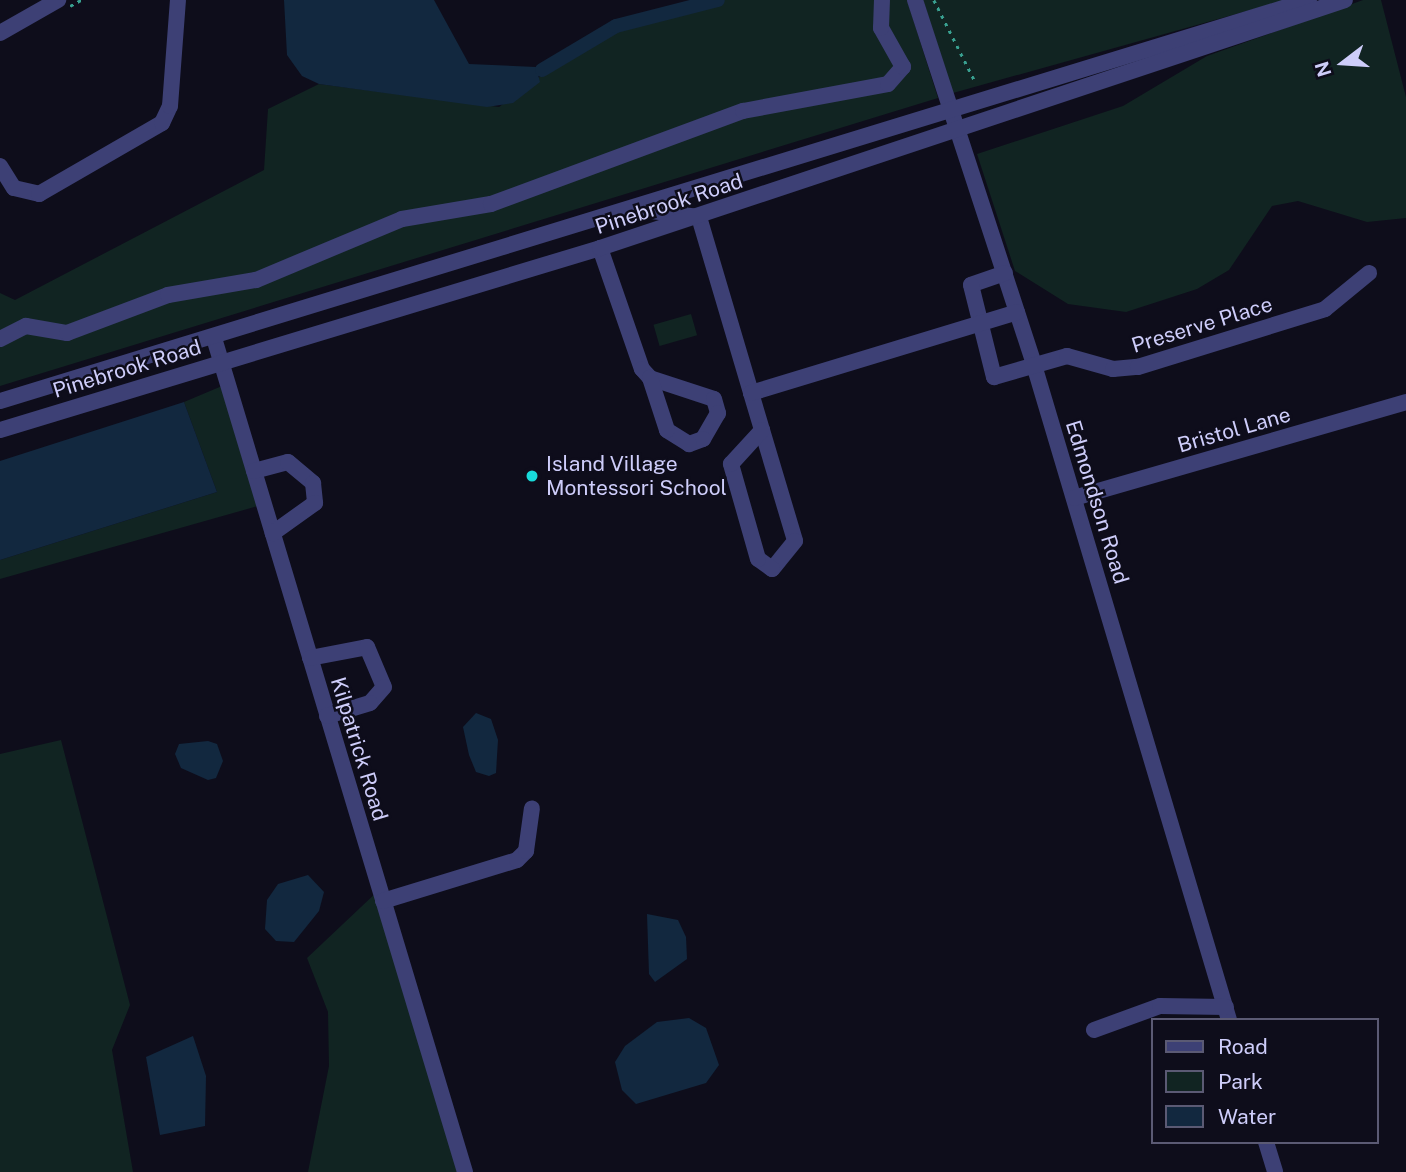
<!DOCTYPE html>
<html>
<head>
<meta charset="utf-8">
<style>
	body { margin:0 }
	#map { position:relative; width:1406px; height:1172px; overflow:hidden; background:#0e0d1b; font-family:"Public Sans",sans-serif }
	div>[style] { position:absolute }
	.green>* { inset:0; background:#112422; transform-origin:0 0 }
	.water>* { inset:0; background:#12283f }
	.canal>* { height:14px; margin:-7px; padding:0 7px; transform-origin:7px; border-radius:7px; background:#12283f }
	.path>* { height:2.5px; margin-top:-1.25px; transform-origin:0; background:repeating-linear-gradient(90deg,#39a191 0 3.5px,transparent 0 8.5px) }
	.minor>* { height:16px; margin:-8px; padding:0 8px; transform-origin:8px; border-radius:8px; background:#3d4075 }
	.dots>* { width:19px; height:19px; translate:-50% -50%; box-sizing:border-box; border:4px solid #0e0d1b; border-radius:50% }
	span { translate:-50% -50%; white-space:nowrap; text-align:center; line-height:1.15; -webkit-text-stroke:5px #0e0d1b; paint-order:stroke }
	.street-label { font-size:21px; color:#cecdfa }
	.poi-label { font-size:21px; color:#cecdfa }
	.left { translate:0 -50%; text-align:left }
	.legend { position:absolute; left:1151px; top:1018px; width:228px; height:126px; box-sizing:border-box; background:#0e0d1b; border:2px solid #5b5a74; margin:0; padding:9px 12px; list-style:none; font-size:21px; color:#cecdfa }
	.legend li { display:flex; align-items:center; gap:14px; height:35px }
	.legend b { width:35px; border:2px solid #5b5a74 }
	.north { position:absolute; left:1308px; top:28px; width:70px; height:70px; -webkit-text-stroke:5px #0e0d1b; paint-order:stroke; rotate:253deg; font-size:19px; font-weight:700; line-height:28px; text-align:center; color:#cecdfa }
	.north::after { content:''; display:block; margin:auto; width:24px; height:32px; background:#cecdfa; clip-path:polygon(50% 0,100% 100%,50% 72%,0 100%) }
</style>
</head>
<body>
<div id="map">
	<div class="green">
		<i style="clip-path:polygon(699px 0,907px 0,938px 98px,0 386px,0 293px,15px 300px,264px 170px,268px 109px,319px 84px,499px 107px,596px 35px)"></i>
		<i style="clip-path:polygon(923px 0,1286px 0,953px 93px)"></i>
		<i style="clip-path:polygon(1363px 0,1381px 0,1406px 97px,1406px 218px,1367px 222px,1298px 201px,1272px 206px,1229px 270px,1197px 289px,1126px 312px,1068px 304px,1015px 271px,977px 154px,1123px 106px,1207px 56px)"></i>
		<i style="left:691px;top:314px;width:22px;height:39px;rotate:74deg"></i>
		<i style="clip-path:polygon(222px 386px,265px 504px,0 579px,0 560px,217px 492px,184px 402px)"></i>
		<i style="clip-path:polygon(61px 740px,130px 1005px,112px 1050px,133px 1172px,0 1172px,0 754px)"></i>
		<i style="clip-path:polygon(379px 890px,463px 1172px,308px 1172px,329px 1066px,328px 1012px,307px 958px)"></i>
	</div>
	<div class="water">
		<i style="clip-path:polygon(284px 0,434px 0,469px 64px,536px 67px,540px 82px,513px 103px,487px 107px,319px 84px,302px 76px,287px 55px)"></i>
		<i style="clip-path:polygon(184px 402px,217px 492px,0 560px,0 461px)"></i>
		<i style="clip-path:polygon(476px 713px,491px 719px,498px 740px,496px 773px,489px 776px,476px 772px,469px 755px,463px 727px)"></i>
		<i style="clip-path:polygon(208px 741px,217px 744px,223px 761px,216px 778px,208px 780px,181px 768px,175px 754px,179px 744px)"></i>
		<i style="clip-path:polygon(308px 875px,324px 892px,319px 911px,294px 942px,276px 941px,265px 929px,267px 900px,278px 884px)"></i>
		<i style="clip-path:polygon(647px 914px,678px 920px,686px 937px,687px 959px,655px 982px,649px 974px)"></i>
		<i style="clip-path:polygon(689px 1018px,706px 1028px,719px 1065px,706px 1083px,636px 1104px,622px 1090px,615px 1062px,625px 1046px,657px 1022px)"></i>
		<i style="clip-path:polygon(193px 1036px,206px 1076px,205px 1126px,160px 1135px,146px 1057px)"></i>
	</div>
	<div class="canal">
		<i style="left:542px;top:70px;width:86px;rotate:-30.7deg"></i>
		<i style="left:616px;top:26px;width:105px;rotate:-14.3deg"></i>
	</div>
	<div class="path">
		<i style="left:934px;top:0;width:91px;rotate:63.2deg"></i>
		<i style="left:70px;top:6px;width:13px;rotate:-29deg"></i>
	</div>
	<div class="minor">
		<i style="left:915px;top:0;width:384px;rotate:71.9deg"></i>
		<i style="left:1034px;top:365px;width:683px;rotate:73.42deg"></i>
		<i style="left:0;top:33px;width:67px;rotate:-29.6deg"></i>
		<i style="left:0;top:166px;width:26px;rotate:58deg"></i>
		<i style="left:14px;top:188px;width:26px;rotate:13deg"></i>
		<i style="left:39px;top:194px;width:142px;rotate:-30deg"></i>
		<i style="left:162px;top:123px;width:19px;rotate:-65deg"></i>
		<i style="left:170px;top:106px;width:106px;rotate:-85.7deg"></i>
		<i style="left:635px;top:209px;width:64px;rotate:7.1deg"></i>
		<i style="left:699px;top:217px;width:184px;rotate:73.5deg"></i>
		<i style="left:751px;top:393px;width:154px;rotate:73.4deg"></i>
		<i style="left:795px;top:541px;width:36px;rotate:129deg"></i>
		<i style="left:772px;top:569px;width:17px;rotate:-144deg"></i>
		<i style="left:758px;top:559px;width:99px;rotate:-105.9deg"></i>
		<i style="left:731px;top:464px;width:46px;rotate:-47.6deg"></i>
		<i style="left:600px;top:248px;width:128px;rotate:70.9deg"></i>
		<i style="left:642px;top:369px;width:12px;rotate:48deg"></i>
		<i style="left:650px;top:378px;width:67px;rotate:18.2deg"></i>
		<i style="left:714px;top:399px;width:15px;rotate:74deg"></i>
		<i style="left:718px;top:413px;width:30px;rotate:120deg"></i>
		<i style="left:703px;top:439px;width:15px;rotate:160deg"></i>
		<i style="left:689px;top:444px;width:26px;rotate:-148deg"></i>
		<i style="left:667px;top:430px;width:55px;rotate:-108.1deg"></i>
		<i style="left:1005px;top:273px;width:36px;rotate:161deg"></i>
		<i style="left:971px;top:285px;width:95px;rotate:76deg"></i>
		<i style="left:994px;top:377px;width:76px;rotate:-16deg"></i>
		<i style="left:1067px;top:356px;width:48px;rotate:15.8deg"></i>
		<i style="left:1113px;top:369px;width:25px;rotate:-5deg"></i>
		<i style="left:1138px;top:367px;width:196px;rotate:-17.2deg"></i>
		<i style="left:1325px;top:309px;width:57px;rotate:-39.3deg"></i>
		<i style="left:214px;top:338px;width:871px;rotate:73.25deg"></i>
		<i style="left:0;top:339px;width:29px;rotate:-27deg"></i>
		<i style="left:26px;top:326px;width:42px;rotate:9.7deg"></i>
		<i style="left:67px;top:333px;width:108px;rotate:-20.6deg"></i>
		<i style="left:168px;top:295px;width:89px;rotate:-9.7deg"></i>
		<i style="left:256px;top:280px;width:158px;rotate:-22.7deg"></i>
		<i style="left:402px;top:219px;width:90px;rotate:-9.6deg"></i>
		<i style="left:491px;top:204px;width:269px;rotate:-20.3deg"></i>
		<i style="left:743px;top:111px;width:147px;rotate:-10.5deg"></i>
		<i style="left:888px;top:84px;width:23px;rotate:-49deg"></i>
		<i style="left:903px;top:67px;width:45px;rotate:-119.4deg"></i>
		<i style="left:881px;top:28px;width:28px;rotate:-88deg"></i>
		<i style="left:751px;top:393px;width:278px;rotate:-16.9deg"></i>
		<i style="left:0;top:401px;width:1369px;rotate:-17.03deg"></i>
		<i style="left:0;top:430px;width:627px;rotate:-16.87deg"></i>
		<i style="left:600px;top:248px;width:785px;rotate:-18.41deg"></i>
		<i style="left:254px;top:471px;width:35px;rotate:-15deg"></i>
		<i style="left:288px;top:462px;width:33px;rotate:40deg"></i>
		<i style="left:313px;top:483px;width:20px;rotate:84deg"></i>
		<i style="left:315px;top:503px;width:52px;rotate:144.5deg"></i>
		<i style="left:1074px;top:498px;width:346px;rotate:-16.1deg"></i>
		<i style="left:310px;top:658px;width:58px;rotate:-10.9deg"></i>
		<i style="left:367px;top:647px;width:43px;rotate:67deg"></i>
		<i style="left:384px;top:687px;width:21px;rotate:131deg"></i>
		<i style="left:370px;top:703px;width:45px;rotate:163.2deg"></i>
		<i style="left:383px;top:901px;width:140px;rotate:-17deg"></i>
		<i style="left:517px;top:860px;width:13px;rotate:-45deg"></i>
		<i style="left:526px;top:851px;width:43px;rotate:-82.1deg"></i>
		<i style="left:1094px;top:1030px;width:70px;rotate:-20deg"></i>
		<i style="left:1160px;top:1006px;width:66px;rotate:0.9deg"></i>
		<i style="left:1266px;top:1142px;width:31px;rotate:73deg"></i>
	</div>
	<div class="dots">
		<i style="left:532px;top:476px;background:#18dada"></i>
	</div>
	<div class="street-label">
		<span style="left:669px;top:204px;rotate:-18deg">Pinebrook Road</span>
		<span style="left:1202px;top:325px;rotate:-17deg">Preserve Place</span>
		<span style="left:127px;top:369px;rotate:-17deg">Pinebrook Road</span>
		<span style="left:1234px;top:430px;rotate:-16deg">Bristol Lane</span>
		<span style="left:1097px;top:502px;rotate:73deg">Edmondson Road</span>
		<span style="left:359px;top:749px;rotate:73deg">Kilpatrick Road</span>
	</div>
	<div class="poi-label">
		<span class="left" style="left:546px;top:476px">Island Village<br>Montessori School</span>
	</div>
	<ul class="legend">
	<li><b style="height:9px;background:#3d4075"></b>Road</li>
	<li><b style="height:19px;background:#112422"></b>Park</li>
	<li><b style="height:19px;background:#12283f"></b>Water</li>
	</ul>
	<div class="north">N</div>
</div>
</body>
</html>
